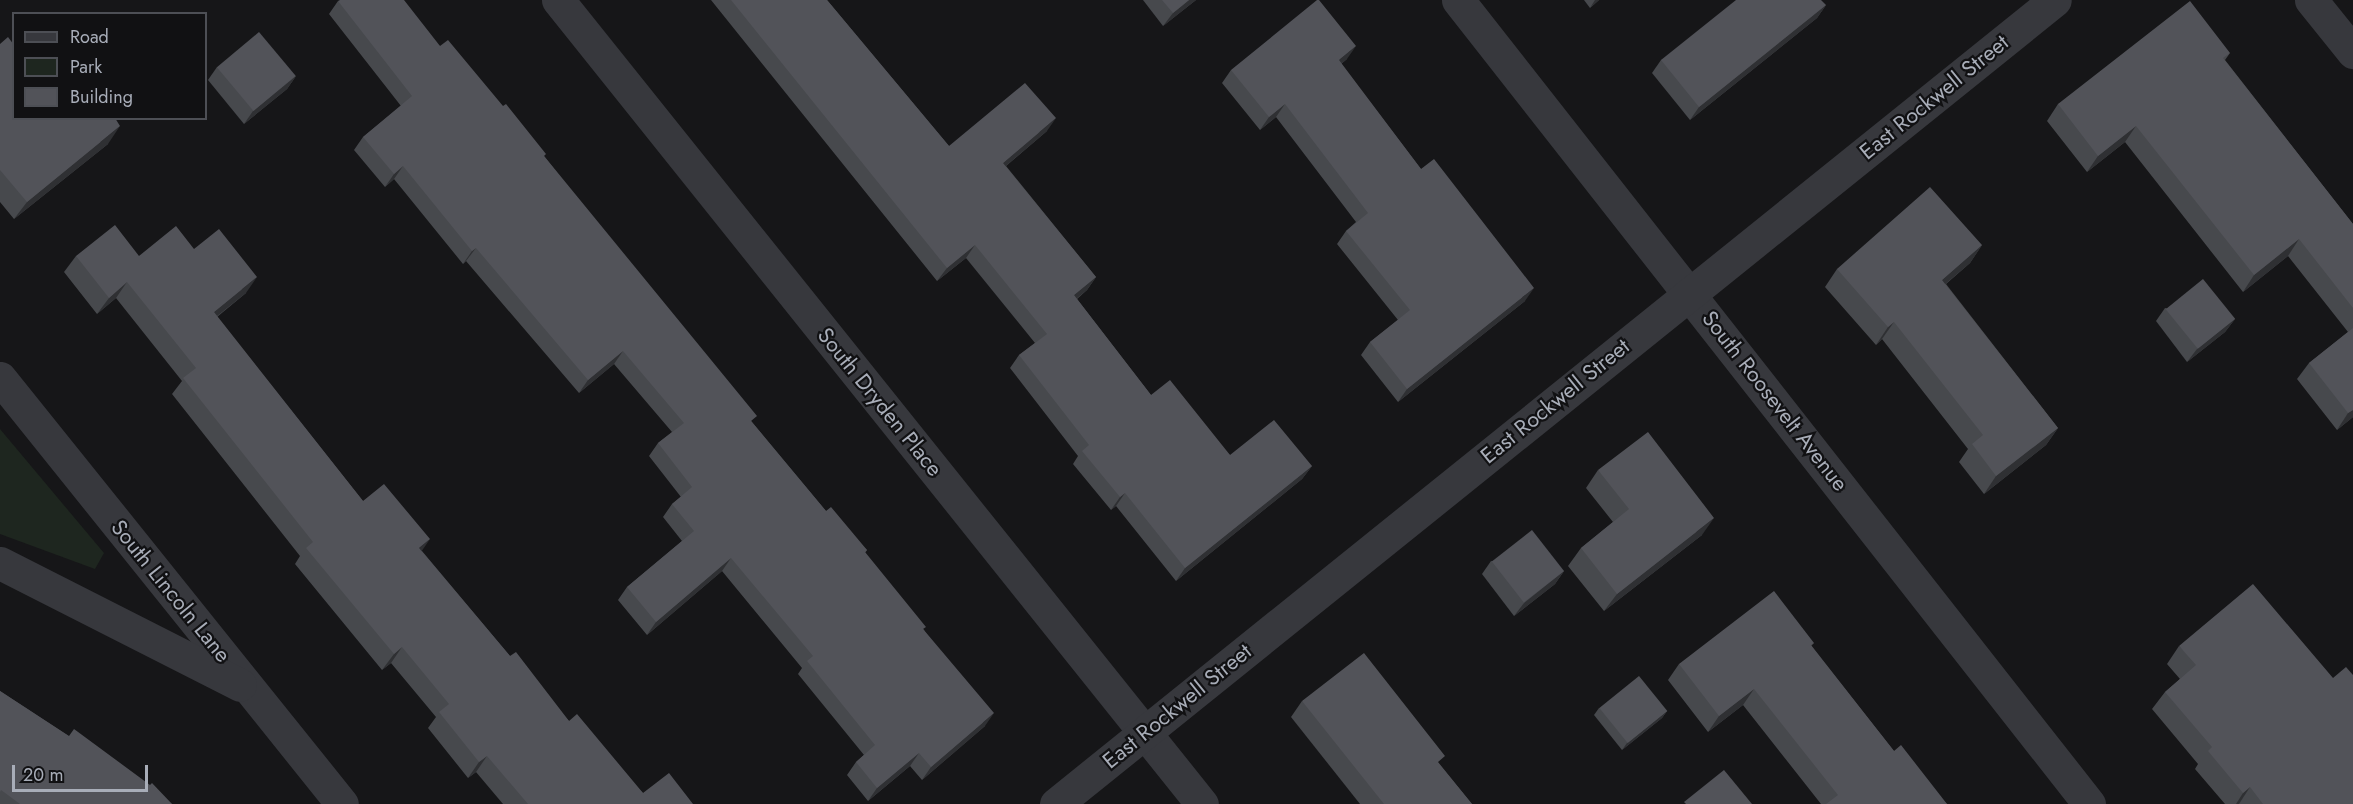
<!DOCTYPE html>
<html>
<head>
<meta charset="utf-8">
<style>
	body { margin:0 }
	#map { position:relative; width:2353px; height:804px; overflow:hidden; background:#161618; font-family:Jost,sans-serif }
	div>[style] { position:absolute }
	.green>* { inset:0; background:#1e261f }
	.street>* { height:33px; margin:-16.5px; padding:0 16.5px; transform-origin:16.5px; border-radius:16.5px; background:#37383d }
	.wall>* { inset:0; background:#47494d }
	.shaded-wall>* { inset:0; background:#2f3033 }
	.building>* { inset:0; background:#525359; transform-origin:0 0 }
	span { translate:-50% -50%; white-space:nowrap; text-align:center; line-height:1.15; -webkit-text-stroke:4.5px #111113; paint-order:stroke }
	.street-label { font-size:22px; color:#a8adb8 }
	.legend { position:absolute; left:12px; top:12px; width:195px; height:108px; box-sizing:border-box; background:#111113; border:2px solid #4d4f55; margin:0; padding:8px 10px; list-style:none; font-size:18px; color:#a8adb8 }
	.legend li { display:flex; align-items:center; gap:12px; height:30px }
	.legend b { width:30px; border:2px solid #4d4f55 }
	.scale { position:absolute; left:12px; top:765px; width:136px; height:27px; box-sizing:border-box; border:3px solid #a8adb8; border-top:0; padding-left:8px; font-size:18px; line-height:21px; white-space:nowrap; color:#a8adb8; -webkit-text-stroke:4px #111113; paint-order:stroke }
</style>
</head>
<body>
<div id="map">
	<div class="green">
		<i style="clip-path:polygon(0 429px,104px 553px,95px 569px,0 534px)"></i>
	</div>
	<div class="street">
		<i style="left:558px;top:0;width:1030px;rotate:51.31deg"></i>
		<i style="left:1458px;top:0;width:1022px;rotate:51.87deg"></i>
		<i style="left:2311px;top:0;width:67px;rotate:51.1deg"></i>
		<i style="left:0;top:378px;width:546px;rotate:51.24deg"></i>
		<i style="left:0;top:563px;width:269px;rotate:26.9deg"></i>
		<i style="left:1056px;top:804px;width:1282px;rotate:-38.83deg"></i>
	</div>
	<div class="wall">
		<i style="clip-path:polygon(711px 0,827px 0,949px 146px,1047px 131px,1006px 166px,1096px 277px,1087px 290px,1077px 299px,1151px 395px,1230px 455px,1312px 466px,1302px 479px,1176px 581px,1116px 506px,1111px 510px,1073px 464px,1078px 456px,1010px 368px,1019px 355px,1035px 343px,966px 258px,937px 281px)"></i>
		<i style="clip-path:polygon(1143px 0,1196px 0,1163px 26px)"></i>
		<i style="clip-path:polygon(1584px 0,1599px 0,1590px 8px)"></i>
		<i style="clip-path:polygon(338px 1px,440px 46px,544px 156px,752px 422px,826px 511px,867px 550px,865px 553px,924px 630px,985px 726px,922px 780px,910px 766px,868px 801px,847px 775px,856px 762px,864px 755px,798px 674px,802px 668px,722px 571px,647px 635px,618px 600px,627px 587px,682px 541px,663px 517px,672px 504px,681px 497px,649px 456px,658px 443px,672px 432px,614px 364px,579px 393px,466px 261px,463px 264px,394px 179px,385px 187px,354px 150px,363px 137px,401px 106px,329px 14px)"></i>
		<i style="clip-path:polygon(1826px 5px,1817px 18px,1690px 120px,1652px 73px,1661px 60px)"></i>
		<i style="clip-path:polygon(0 44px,14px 118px,108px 144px,14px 219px,0 202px)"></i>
		<i style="clip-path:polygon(2230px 53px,2225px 60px,2353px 224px,2353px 417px,2337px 430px,2297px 379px,2309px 363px,2348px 332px,2288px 256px,2243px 292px,2125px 142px,2087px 172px,2047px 121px,2058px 104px)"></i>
		<i style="clip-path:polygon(1347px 59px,1341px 64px,1421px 169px,1525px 301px,1398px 402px,1361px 355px,1370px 342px,1398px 320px,1337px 244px,1346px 231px,1356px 222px,1276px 117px,1260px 130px,1222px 83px,1231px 70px)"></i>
		<i style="clip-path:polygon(217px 67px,296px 76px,287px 89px,244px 124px,208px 80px)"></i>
		<i style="clip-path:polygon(1982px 245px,1970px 263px,1946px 284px,2058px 428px,2046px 445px,1984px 494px,1959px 462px,1968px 449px,1882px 339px,1876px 345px,1825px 287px,1837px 269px)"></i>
		<i style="clip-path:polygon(194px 249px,246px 293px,217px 317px,363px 501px,422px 551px,510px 656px,569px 721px,643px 793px,693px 804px,503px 804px,476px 772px,468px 778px,428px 728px,436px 717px,391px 663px,382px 670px,295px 564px,300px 556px,172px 394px,182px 381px,116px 298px,97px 314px,64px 272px,76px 256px,139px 256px)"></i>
		<i style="clip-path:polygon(2165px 308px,2235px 319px,2225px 332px,2187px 362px,2156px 321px)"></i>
		<i style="clip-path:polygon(1598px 470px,1702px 535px,1604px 611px,1568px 566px,1581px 548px,1613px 522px,1586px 488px)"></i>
		<i style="clip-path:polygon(1491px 561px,1564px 571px,1555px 584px,1514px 616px,1482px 574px)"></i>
		<i style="clip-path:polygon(1814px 643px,1811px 646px,1894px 751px,1947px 804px,1821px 804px,1743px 705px,1708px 732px,1668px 680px,1679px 664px)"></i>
		<i style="clip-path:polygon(2179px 646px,2353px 804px,2225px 804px,2195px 769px,2198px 764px,2152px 709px,2165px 692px,2180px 679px,2167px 664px)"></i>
		<i style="clip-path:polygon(0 691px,172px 804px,0 804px)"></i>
		<i style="clip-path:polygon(1302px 701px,1439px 764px,1472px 804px,1360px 804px,1291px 717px)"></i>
		<i style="clip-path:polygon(1599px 708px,1667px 711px,1662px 718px,1622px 750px,1594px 715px)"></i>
	</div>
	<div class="shaded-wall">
		<i style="clip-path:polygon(1189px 0,1196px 0,1163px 26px,1173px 13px)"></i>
		<i style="clip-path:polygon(1595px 0,1599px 0,1590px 8px)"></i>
		<i style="clip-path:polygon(1826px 5px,1817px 18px,1690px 120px,1699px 107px)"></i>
		<i style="clip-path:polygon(1356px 46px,1347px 59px,1330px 73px,1339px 60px)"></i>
		<i style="clip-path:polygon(296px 76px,287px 89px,244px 124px,253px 111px)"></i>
		<i style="clip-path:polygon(1285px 104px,1276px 117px,1260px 130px,1269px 117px)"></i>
		<i style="clip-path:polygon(1056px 118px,1047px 131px,994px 176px,1003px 163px)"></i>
		<i style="clip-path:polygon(120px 126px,108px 144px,14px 219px,27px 202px)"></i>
		<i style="clip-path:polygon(2136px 126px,2125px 142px,2087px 172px,2098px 156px)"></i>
		<i style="clip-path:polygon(403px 166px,394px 179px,385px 187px,394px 174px)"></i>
		<i style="clip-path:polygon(2299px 239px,2288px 256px,2243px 292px,2254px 275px)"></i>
		<i style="clip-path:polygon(975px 245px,966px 258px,937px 281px,947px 268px)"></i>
		<i style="clip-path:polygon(1982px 245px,1970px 263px,1930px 297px,1942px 280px)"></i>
		<i style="clip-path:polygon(476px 248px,466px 261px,463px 264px,472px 251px)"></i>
		<i style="clip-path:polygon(257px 277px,246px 293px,202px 328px,214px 312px)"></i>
		<i style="clip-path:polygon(1096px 277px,1087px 290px,1065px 308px,1074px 295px)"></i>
		<i style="clip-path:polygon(127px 282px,116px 298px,97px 314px,109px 298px)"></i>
		<i style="clip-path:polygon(1534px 288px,1525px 301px,1398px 402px,1407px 389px)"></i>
		<i style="clip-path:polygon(2235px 319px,2225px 332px,2187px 362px,2197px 349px)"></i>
		<i style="clip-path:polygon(1894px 322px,1882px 339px,1876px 345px,1888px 327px)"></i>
		<i style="clip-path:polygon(623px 351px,614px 364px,579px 393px,588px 380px)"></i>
		<i style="clip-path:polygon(2353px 410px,2353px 417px,2337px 430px,2348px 413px)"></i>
		<i style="clip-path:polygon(2058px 428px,2046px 445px,1984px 494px,1996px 476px)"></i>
		<i style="clip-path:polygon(1312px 466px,1302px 479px,1176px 581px,1185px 568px)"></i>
		<i style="clip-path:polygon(1125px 493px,1116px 506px,1111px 510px,1120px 497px)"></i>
		<i style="clip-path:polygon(1714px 518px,1702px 535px,1604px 611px,1617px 594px)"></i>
		<i style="clip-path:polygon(430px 539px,419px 555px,419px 548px)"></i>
		<i style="clip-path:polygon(731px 558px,722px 571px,647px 635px,656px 622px)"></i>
		<i style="clip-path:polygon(1564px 571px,1555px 584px,1514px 616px,1524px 603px)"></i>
		<i style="clip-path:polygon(402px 647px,391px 663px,382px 670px,394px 654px)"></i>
		<i style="clip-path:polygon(1754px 689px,1743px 705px,1708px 732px,1719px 716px)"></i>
		<i style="clip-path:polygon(1667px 711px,1662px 718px,1622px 750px,1627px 743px)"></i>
		<i style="clip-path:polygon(994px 713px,985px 726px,922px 780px,931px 767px)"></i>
		<i style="clip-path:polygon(919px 753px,910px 766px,868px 801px,877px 788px)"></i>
		<i style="clip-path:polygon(487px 756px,476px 772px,468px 778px,479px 762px)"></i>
		<i style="clip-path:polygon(2250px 787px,2239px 804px,2236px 804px,2243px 793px)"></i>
	</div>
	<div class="building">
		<i style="clip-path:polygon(340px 0,404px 0,440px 46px,448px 40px,503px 106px,506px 104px,546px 154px,544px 156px,757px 416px,751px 421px,826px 511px,831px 507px,867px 550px,865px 552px,926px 627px,923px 629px,994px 713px,931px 767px,919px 753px,877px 788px,856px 762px,875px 745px,807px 661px,813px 656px,731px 558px,656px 622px,627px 587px,694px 531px,672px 504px,692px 487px,658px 443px,684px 423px,623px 351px,588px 380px,476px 248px,472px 251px,403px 166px,394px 174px,363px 137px,412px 96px,338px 1px)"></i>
		<i style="clip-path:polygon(731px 0,827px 0,949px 146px,1025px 83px,1056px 118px,1003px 163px,1096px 277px,1074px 295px,1151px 395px,1170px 380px,1230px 455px,1274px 420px,1312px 466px,1185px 568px,1125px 493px,1120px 497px,1082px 451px,1089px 445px,1019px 355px,1047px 334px,975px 245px,947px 268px)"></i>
		<i style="clip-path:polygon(1162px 0,1189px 0,1173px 13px)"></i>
		<i style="clip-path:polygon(1317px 0,1319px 0,1356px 46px,1339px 60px,1421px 169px,1434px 159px,1534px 288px,1407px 389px,1370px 342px,1410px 310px,1346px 231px,1368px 213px,1285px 104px,1269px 117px,1231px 70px)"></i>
		<i style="clip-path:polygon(1736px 0,1821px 0,1826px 5px,1699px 107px,1661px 60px)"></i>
		<i style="clip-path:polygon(2190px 1px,2230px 53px,2223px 58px,2353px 224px,2353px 308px,2299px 239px,2254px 275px,2136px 126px,2098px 156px,2058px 104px)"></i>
		<i style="left:259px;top:32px;width:57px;height:55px;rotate:50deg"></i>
		<i style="clip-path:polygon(8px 37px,14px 45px,14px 118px,115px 118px,120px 126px,27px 202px,0 170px,0 44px)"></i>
		<i style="clip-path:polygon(1930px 187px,1982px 245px,1942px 280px,2058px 428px,1996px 476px,1972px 444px,1983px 435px,1894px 322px,1888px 327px,1837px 269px)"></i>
		<i style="clip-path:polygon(115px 225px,139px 256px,176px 226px,194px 249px,219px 229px,257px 277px,214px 312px,363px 501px,384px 484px,430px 539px,419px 548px,510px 656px,516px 652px,569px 721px,577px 714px,643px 793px,669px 773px,693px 804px,528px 804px,487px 756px,479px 762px,439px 712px,449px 704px,402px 647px,394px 654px,306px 548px,313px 542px,183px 378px,196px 368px,127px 282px,109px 298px,76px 256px)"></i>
		<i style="left:2203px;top:279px;width:51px;height:48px;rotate:51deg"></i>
		<i style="clip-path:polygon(2353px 328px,2353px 410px,2348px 413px,2309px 363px)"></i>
		<i style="clip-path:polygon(1648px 432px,1714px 518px,1617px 594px,1581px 548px,1629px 509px,1598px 470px)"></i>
		<i style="left:1532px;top:530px;width:52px;height:51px;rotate:52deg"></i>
		<i style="clip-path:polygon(2253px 584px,2333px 678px,2346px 667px,2353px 675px,2353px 804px,2263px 804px,2250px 787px,2243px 793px,2208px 751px,2212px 747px,2165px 692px,2196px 665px,2179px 646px)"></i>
		<i style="clip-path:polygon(1774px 591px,1814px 643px,1811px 645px,1894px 751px,1901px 745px,1947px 804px,1826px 804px,1838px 795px,1754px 689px,1719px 716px,1679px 664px)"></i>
		<i style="clip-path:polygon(1364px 653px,1445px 756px,1438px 762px,1472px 804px,1384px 804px,1302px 701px)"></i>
		<i style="left:1639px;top:676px;width:45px;height:51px;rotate:51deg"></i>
		<i style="clip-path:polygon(0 691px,69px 736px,74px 729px,150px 785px,152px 783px,172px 804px,20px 804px,1px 790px,0 792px)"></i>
		<i style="clip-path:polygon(1724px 770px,1752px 804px,1686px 804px,1684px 802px)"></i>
	</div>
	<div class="street-label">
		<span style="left:1934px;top:97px;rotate:-39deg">East Rockwell Street</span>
		<span style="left:1555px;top:401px;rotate:-39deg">East Rockwell Street</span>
		<span style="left:1775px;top:401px;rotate:52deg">South Roosevelt Avenue</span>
		<span style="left:880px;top:402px;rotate:51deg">South Dryden Place</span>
		<span style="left:171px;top:591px;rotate:51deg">South Lincoln Lane</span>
		<span style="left:1177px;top:706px;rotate:-39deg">East Rockwell Street</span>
	</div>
	<ul class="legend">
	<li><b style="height:8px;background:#37383d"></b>Road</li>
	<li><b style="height:16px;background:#1e261f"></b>Park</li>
	<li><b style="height:16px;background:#525359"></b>Building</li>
	</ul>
	<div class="scale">20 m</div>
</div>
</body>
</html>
